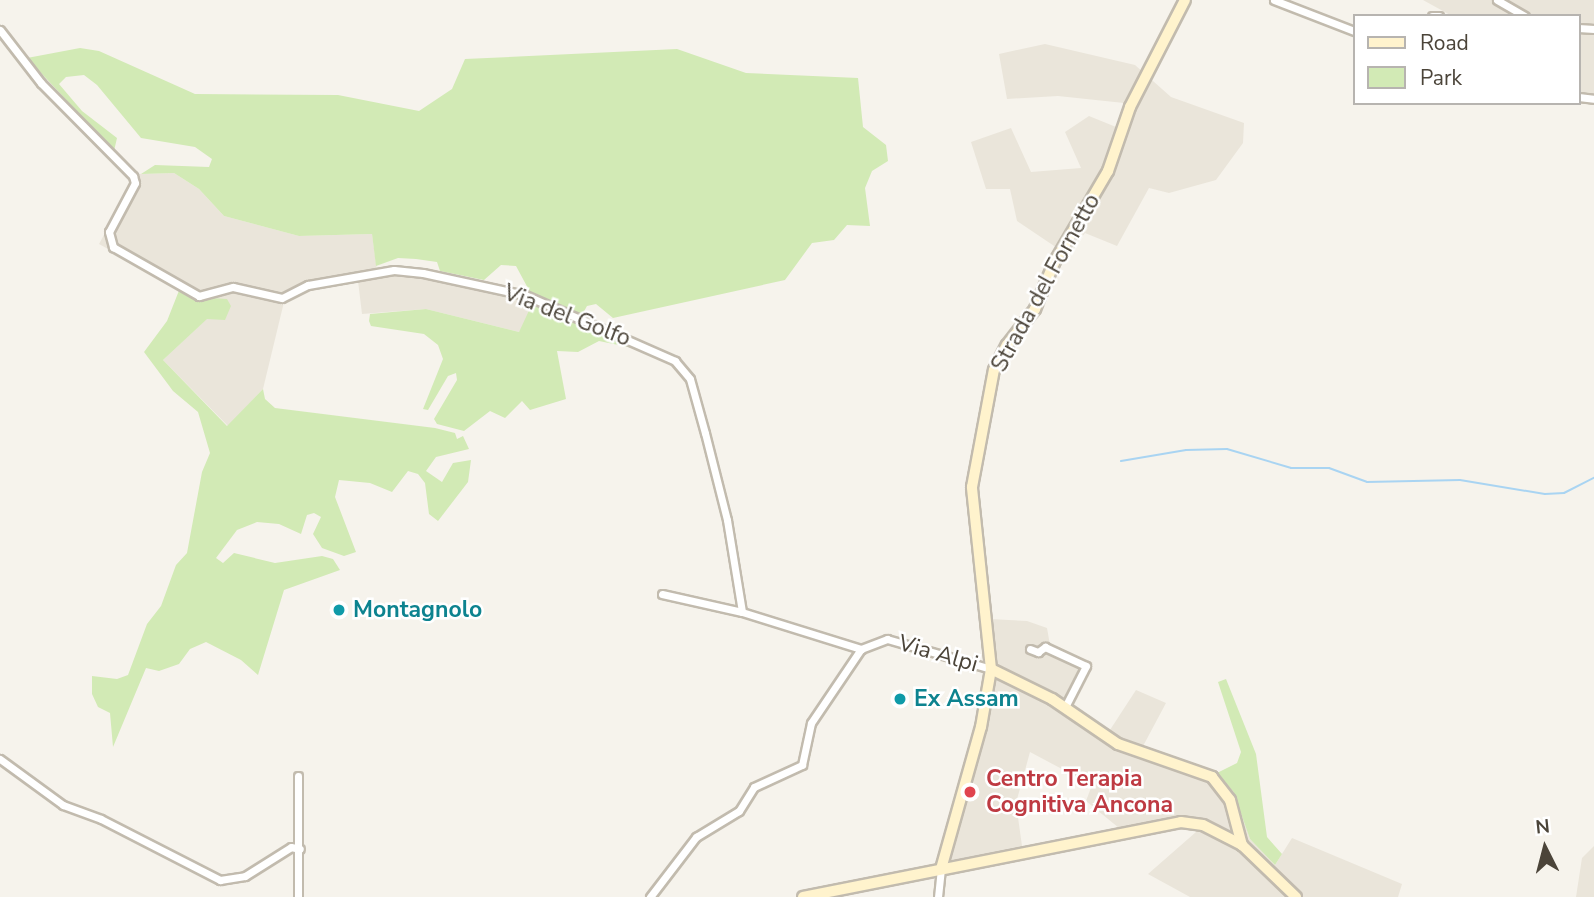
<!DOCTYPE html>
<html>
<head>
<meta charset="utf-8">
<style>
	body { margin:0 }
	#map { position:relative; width:1594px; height:897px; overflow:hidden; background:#f6f3ec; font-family:"Nunito Sans",sans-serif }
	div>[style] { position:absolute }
	.residential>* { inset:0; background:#eae5da }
	.green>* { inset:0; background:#d2eab5 }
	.stream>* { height:2px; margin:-1px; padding:0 1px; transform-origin:1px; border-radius:1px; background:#a9d4f2 }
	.roads { filter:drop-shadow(2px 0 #c2bbae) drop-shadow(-2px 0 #c2bbae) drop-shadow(0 2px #c2bbae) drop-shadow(0 -2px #c2bbae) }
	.street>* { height:7px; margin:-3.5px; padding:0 3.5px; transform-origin:3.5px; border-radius:3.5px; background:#fff }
	.secondary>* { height:10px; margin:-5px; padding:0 5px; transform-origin:5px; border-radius:5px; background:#fff3cd }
	.dots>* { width:19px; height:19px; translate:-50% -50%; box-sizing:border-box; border:4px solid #fff; border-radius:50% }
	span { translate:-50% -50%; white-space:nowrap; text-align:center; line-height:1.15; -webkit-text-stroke:5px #fff; paint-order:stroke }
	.street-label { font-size:23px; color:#4b4439 }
	.culture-label { font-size:23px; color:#0d838f; font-weight:700 }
	.left { translate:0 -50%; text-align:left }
	.health-label { font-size:23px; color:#be3a42; font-weight:700 }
	.legend { position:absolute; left:1353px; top:14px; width:228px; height:91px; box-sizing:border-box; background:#fff; border:2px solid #b7b4b0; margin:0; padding:9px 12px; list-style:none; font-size:21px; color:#4b4439 }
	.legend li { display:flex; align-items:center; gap:14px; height:35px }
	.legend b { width:35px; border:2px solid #b7b4b0 }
	.north { position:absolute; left:1510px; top:813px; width:70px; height:70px; -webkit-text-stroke:5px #fff; paint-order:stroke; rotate:354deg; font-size:19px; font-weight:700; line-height:28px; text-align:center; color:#4b4439 }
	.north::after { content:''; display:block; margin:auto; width:24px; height:32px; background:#4b4439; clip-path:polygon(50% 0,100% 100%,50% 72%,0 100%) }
</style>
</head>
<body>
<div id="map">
	<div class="residential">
		<i style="clip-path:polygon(1423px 0,1594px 0,1594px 96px,1578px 94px,1578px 16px,1452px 16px)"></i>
		<i style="clip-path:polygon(1045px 44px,1135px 65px,1171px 97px,1244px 123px,1243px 143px,1216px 180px,1169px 193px,1149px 188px,1117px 246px,1085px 233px,1069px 256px,1017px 221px,1010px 189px,986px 189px,971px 142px,1011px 128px,1031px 172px,1081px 168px,1065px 132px,1089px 116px,1116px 127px,1124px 103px,1058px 96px,1007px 99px,999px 54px)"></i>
		<i style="clip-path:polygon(174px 173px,199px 189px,224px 216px,299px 236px,372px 234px,378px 278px,401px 275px,497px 292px,533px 302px,529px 318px,519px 332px,426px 309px,362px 314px,358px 281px,310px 289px,284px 302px,263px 389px,228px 426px,163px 360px,217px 309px,99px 244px,137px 174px)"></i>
		<i style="clip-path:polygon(990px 619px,1027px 621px,1047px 628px,1050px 645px,1092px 665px,1070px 707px,1108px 733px,1136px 690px,1166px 703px,1142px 748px,1217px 773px,1233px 790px,1250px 839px,1275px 865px,1292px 838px,1402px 884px,1398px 897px,1190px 897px,1148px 874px,1196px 832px,1195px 816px,1119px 828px,1086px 801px,1092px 785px,1030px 752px,1016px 803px,1022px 846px,947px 861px,984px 729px)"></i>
		<i style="clip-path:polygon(1594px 846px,1594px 897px,1576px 897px,1582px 858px)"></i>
	</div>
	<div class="green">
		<i style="clip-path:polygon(80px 48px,99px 51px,195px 94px,338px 95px,419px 111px,452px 89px,465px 59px,677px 49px,746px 73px,858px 78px,863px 127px,886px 145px,888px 161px,872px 171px,865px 188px,870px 226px,847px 225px,834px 240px,812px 243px,785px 280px,613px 318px,596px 304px,587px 306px,582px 315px,530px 292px,516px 266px,501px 265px,484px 280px,440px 271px,437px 262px,416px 259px,398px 258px,376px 266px,372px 234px,299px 236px,224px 216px,199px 189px,174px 173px,141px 174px,155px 165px,209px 167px,212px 159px,195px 147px,141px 138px,97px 85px,84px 75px,66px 77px,59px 84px,82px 111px,117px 138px,114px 151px,27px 58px)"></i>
		<i style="clip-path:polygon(180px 288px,196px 297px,227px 299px,231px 306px,225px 320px,207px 319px,163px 360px,227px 426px,263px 389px,265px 399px,275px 408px,435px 428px,455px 433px,457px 439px,463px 436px,469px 449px,436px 457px,426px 471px,442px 482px,453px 463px,471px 460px,468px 482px,438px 521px,429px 514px,425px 483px,418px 474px,408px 471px,392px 492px,370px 483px,339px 480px,335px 497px,356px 552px,344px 556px,322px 548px,313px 534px,321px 517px,314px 513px,307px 515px,301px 534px,279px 524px,257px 522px,237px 530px,216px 558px,223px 563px,234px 553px,275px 563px,322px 556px,333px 559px,340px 570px,284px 590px,258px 675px,241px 660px,206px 642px,190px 649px,179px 664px,159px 671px,146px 668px,113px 747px,110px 713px,98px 707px,92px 694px,92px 676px,117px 679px,128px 675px,147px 624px,161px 606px,176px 565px,187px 553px,202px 472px,210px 453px,198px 412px,173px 391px,144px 352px,167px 321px)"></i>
		<i style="clip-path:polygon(533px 302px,633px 348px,599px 341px,578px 352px,557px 351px,566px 399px,530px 410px,522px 401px,505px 418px,490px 411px,464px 431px,437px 424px,434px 419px,457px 380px,456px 373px,448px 376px,428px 410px,423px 409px,443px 359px,438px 345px,424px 334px,371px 326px,369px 321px,370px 314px,426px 309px,519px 332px)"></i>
		<i style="clip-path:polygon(1226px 679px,1256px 754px,1267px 837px,1282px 854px,1275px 865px,1250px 839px,1233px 791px,1217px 773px,1237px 763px,1241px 752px,1218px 682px)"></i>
	</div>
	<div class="stream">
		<i style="left:1121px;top:461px;width:66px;rotate:-9.6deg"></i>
		<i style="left:1186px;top:450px;width:41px;rotate:-1.4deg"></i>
		<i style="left:1227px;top:449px;width:67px;rotate:16.5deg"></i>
		<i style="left:1291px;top:468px;width:38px"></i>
		<i style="left:1329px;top:468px;width:40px;rotate:20.2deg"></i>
		<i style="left:1367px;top:482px;width:93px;rotate:-1.2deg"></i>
		<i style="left:1460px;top:480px;width:86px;rotate:9.4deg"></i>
		<i style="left:1545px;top:494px;width:19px;rotate:-3deg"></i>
		<i style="left:1564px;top:493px;width:34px;rotate:-27deg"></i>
	</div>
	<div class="roads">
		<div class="street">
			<i style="left:1274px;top:0;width:86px;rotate:21.2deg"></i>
			<i style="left:1497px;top:0;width:32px;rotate:30deg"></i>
			<i style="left:1432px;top:16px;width:7px"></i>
			<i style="left:1578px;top:28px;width:16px;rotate:4deg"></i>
			<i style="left:0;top:30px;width:67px;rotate:52.3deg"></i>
			<i style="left:41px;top:83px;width:131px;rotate:45.3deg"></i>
			<i style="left:133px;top:176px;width:7px;rotate:74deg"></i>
			<i style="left:135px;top:183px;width:55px;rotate:118deg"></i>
			<i style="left:109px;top:232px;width:16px;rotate:75deg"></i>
			<i style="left:113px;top:247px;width:99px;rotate:29.7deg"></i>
			<i style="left:199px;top:296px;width:35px;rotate:-15deg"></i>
			<i style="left:233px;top:287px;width:50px;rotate:12.7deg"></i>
			<i style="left:282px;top:298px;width:29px;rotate:-27deg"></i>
			<i style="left:308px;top:285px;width:87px;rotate:-9.9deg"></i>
			<i style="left:394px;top:270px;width:29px;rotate:6deg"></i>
			<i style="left:423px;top:273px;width:104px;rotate:12.2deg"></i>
			<i style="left:525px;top:295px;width:164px;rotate:23.7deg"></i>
			<i style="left:675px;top:361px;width:23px;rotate:50deg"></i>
			<i style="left:690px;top:379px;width:56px;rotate:74.5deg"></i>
			<i style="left:705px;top:433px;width:90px;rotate:75.8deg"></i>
			<i style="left:727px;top:520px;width:93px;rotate:80.7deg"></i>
			<i style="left:1578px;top:97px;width:16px;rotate:7deg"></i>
			<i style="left:662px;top:594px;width:82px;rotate:12.7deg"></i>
			<i style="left:742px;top:612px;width:125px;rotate:17.3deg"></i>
			<i style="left:1030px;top:649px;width:9px;rotate:21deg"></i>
			<i style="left:1038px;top:652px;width:9px;rotate:-36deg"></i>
			<i style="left:1045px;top:647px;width:45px;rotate:24.9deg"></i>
			<i style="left:1086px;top:666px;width:46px;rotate:117.1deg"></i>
			<i style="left:0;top:759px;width:78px;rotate:36.1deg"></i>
			<i style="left:63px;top:805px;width:40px;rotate:20.2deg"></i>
			<i style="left:101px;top:819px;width:134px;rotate:27.1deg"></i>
			<i style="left:220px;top:880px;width:25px;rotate:-9deg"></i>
			<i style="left:245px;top:876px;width:54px;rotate:-32.2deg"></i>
			<i style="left:291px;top:847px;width:9px;rotate:13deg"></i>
			<i style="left:298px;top:897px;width:121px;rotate:-90deg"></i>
			<i style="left:650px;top:897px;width:76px;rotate:-52.5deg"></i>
			<i style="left:696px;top:837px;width:50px;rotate:-31.2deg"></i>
			<i style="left:739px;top:811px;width:28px;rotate:-58deg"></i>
			<i style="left:754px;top:787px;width:53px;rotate:-24.6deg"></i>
			<i style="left:802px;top:765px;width:43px;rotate:-77.9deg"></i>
			<i style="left:811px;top:723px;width:89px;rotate:-56deg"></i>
			<i style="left:861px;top:649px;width:28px;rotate:-21deg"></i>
			<i style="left:887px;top:639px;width:108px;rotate:16.1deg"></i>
			<i style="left:938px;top:897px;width:28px;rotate:-84deg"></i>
		</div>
		<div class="secondary">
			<i style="left:991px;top:669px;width:68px;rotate:26.2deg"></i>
			<i style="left:1052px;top:699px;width:80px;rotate:34.3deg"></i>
			<i style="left:1118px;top:744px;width:100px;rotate:19.3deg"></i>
			<i style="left:1212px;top:777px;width:29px;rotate:52deg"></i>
			<i style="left:1230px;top:800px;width:47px;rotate:75.1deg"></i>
			<i style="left:941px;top:869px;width:148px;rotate:-74.3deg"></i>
			<i style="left:981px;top:727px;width:59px;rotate:-80.2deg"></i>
			<i style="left:991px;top:669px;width:183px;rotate:-96deg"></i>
			<i style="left:972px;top:487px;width:119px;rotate:-79.4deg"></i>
			<i style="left:994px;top:370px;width:28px;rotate:-63deg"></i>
			<i style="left:1007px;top:345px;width:46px;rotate:-52.1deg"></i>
			<i style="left:1035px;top:309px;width:50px;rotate:-67.6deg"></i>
			<i style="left:1054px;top:263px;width:107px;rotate:-59.6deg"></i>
			<i style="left:1108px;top:171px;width:68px;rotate:-71deg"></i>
			<i style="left:1130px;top:107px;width:120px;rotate:-62.8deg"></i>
			<i style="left:803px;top:897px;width:385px;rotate:-11.2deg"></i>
			<i style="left:1181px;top:822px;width:22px;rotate:8deg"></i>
			<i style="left:1203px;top:825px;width:44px;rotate:27.1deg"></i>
			<i style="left:1242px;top:845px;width:75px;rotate:43.9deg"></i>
		</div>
	</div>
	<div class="dots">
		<i style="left:339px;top:610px;background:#0f9aa8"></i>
		<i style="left:900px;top:699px;background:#0f9aa8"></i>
		<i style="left:970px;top:792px;background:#e0444e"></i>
	</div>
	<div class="street-label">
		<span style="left:1046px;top:283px;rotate:-61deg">Strada del Fornetto</span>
		<span style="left:567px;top:316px;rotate:21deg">Via del Golfo</span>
		<span style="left:938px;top:654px;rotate:16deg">Via Alpi</span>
	</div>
	<div class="culture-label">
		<span class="left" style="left:353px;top:610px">Montagnolo</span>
		<span class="left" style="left:914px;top:699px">Ex Assam</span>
	</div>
	<div class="health-label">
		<span class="left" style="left:986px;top:792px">Centro Terapia<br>Cognitiva Ancona</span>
	</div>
	<ul class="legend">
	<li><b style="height:9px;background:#fff3cd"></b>Road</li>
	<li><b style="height:19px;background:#d2eab5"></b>Park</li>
	</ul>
	<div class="north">N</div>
</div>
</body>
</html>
